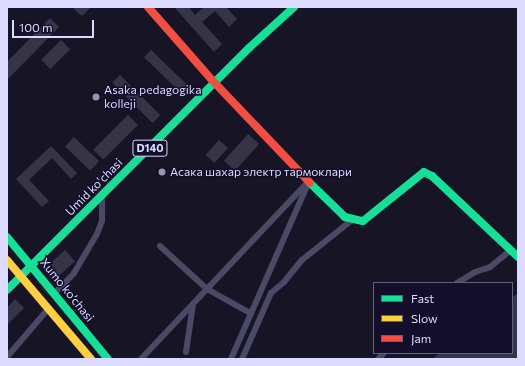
<!DOCTYPE html>
<html>
<head>
<meta charset="utf-8">
<style>
	body { margin:0 }
	#map { position:relative; width:525px; height:366px; overflow:hidden; background:#171525; font-family:Commissioner,sans-serif }
	div>[style] { position:absolute }
	.building>* { inset:0; background:#363446; transform-origin:0 0 }
	.street>* { height:6px; margin:-3px; padding:0 3px; transform-origin:3px; border-radius:3px; background:#4b4a66 }
	.fast>* { height:8px; margin:-4px; padding:0 4px; transform-origin:4px; border-radius:4px; background:#16e098 }
	.slow>* { height:8px; margin:-4px; padding:0 4px; transform-origin:4px; border-radius:4px; background:#ffcf43 }
	.jam>* { height:8px; margin:-4px; padding:0 4px; transform-origin:4px; border-radius:4px; background:#f24e42 }
	.dots>* { width:11px; height:11px; translate:-50% -50%; box-sizing:border-box; border:2px solid #130f2b; border-radius:50% }
	span { translate:-50% -50%; white-space:nowrap; text-align:center; line-height:1.15; -webkit-text-stroke:3px #130f2b; paint-order:stroke }
	.shield-label span { padding:1px 3px; background:#130f2b; border:1px solid; border-radius:3px; -webkit-text-stroke-width:0 }
	.shield-label { font-size:11px; color:#dddaff; font-weight:700 }
	.poi-label { font-size:12px; color:#dddaff }
	.left { translate:0 -50%; text-align:left }
	.street-label { font-size:12px; color:#dddaff }
	.frame { position:absolute; inset:0; border:8px solid #dddaff; pointer-events:none }
	.legend { position:absolute; left:373px; top:282px; width:140px; height:72px; box-sizing:border-box; background:#130f2b; border:1px solid #646080; margin:0; padding:5px 7px; list-style:none; font-size:12px; color:#dddaff }
	.legend li { display:flex; align-items:center; gap:8px; height:20px }
	.legend b { width:20px; border:1px solid #646080 }
	.scale { position:absolute; left:12px; top:20px; width:82px; height:18px; box-sizing:border-box; border:2px solid #dddaff; border-top:0; padding-left:5px; font-size:12px; line-height:14px; white-space:nowrap; color:#dddaff; -webkit-text-stroke:3px #130f2b; paint-order:stroke }
</style>
</head>
<body>
<div id="map">
	<div class="building">
		<i style="clip-path:polygon(75px 7px,91px 7px,82px 16px,74px 9px)"></i>
		<i style="clip-path:polygon(174px 7px,189px 7px,195px 15px,204px 7px,226px 7px,237px 19px,229px 27px,215px 11px,202px 22px,222px 44px,214px 52px)"></i>
		<i style="clip-path:polygon(50px 18px,59px 27px,7px 80px,7px 62px)"></i>
		<i style="left:61px;top:40px;width:13px;height:28px;rotate:45deg"></i>
		<i style="left:151px;top:50px;width:53px;height:10px;rotate:44deg"></i>
		<i style="left:120px;top:75px;width:57px;height:11px;rotate:45deg"></i>
		<i style="left:128px;top:115px;width:14px;height:49px;rotate:45deg"></i>
		<i style="left:248px;top:134px;width:15px;height:36px;rotate:42deg"></i>
		<i style="left:74px;top:137px;width:35px;height:13px;rotate:44deg"></i>
		<i style="left:219px;top:140px;width:12px;height:20px;rotate:42deg"></i>
		<i style="clip-path:polygon(51px 146px,77px 173px,71px 179px,52px 158px,29px 180px,49px 201px,42px 207px,16px 179px)"></i>
		<i style="left:65px;top:250px;width:15px;height:27px;rotate:48deg"></i>
		<i style="clip-path:polygon(518px 293px,518px 359px,432px 359px,440px 353px,512px 353px,512px 298px)"></i>
		<i style="clip-path:polygon(15px 299px,24px 308px,7px 325px,7px 308px)"></i>
	</div>
	<div class="street">
		<i style="left:160px;top:246px;width:64px;rotate:42.5deg"></i>
		<i style="left:207px;top:289px;width:49px;rotate:29.2deg"></i>
		<i style="left:457px;top:283px;width:21px;rotate:-31deg"></i>
		<i style="left:475px;top:272px;width:16px;rotate:-18deg"></i>
		<i style="left:490px;top:267px;width:27px;rotate:-39deg"></i>
		<i style="left:54px;top:294px;width:29px;rotate:-46deg"></i>
		<i style="left:74px;top:273px;width:45px;rotate:-59.5deg"></i>
		<i style="left:97px;top:234px;width:14px;rotate:-69deg"></i>
		<i style="left:102px;top:221px;width:25px;rotate:-90deg"></i>
		<i style="left:186px;top:352px;width:49px;rotate:-81.7deg"></i>
		<i style="left:7px;top:357px;width:63px;rotate:-49.5deg"></i>
		<i style="left:141px;top:359px;width:245px;rotate:-46.7deg"></i>
		<i style="left:231px;top:359px;width:189px;rotate:-66.3deg"></i>
		<i style="left:242px;top:359px;width:72px;rotate:-66.3deg"></i>
		<i style="left:271px;top:293px;width:17px;rotate:-40deg"></i>
		<i style="left:284px;top:282px;width:28px;rotate:-51deg"></i>
		<i style="left:302px;top:260px;width:64px;rotate:-38.7deg"></i>
		<i style="left:378px;top:359px;width:8px;rotate:-45deg"></i>
	</div>
	<div class="fast">
		<i style="left:310px;top:183px;width:49px;rotate:44.2deg"></i>
		<i style="left:345px;top:217px;width:18px;rotate:13deg"></i>
		<i style="left:363px;top:221px;width:78px;rotate:-38.8deg"></i>
		<i style="left:424px;top:172px;width:9px;rotate:27deg"></i>
		<i style="left:432px;top:176px;width:118px;rotate:43.3deg"></i>
		<i style="left:7px;top:237px;width:158px;rotate:50.4deg"></i>
		<i style="left:7px;top:290px;width:342px;rotate:-45deg"></i>
		<i style="left:249px;top:48px;width:61px;rotate:-42.3deg"></i>
	</div>
	<div class="slow">
		<i style="left:7px;top:260px;width:130px;rotate:49.7deg"></i>
	</div>
	<div class="jam">
		<i style="left:148px;top:7px;width:97px;rotate:48.8deg"></i>
		<i style="left:212px;top:80px;width:142px;rotate:46.4deg"></i>
	</div>
	<div class="dots">
		<i style="left:96px;top:97px;background:#9895b3"></i>
		<i style="left:162px;top:172px;background:#9895b3"></i>
	</div>
	<div class="shield-label">
		<span style="left:150px;top:148px">D140</span>
	</div>
	<div class="poi-label">
		<span class="left" style="left:104px;top:97px">Asaka pedagogika<br>kolleji</span>
		<span class="left" style="left:170px;top:172px">Асака шахар электр тармоклари</span>
	</div>
	<div class="street-label">
		<span style="left:94px;top:187px;rotate:-45deg">Umid ko'chasi</span>
		<span style="left:67px;top:290px;rotate:51deg">Xumo ko’chasi</span>
	</div>
	<div class="frame"></div>
	<ul class="legend">
	<li><b style="height:5px;background:#16e098"></b>Fast</li>
	<li><b style="height:5px;background:#ffcf43"></b>Slow</li>
	<li><b style="height:5px;background:#f24e42"></b>Jam</li>
	</ul>
	<div class="scale">100 m</div>
</div>
</body>
</html>
